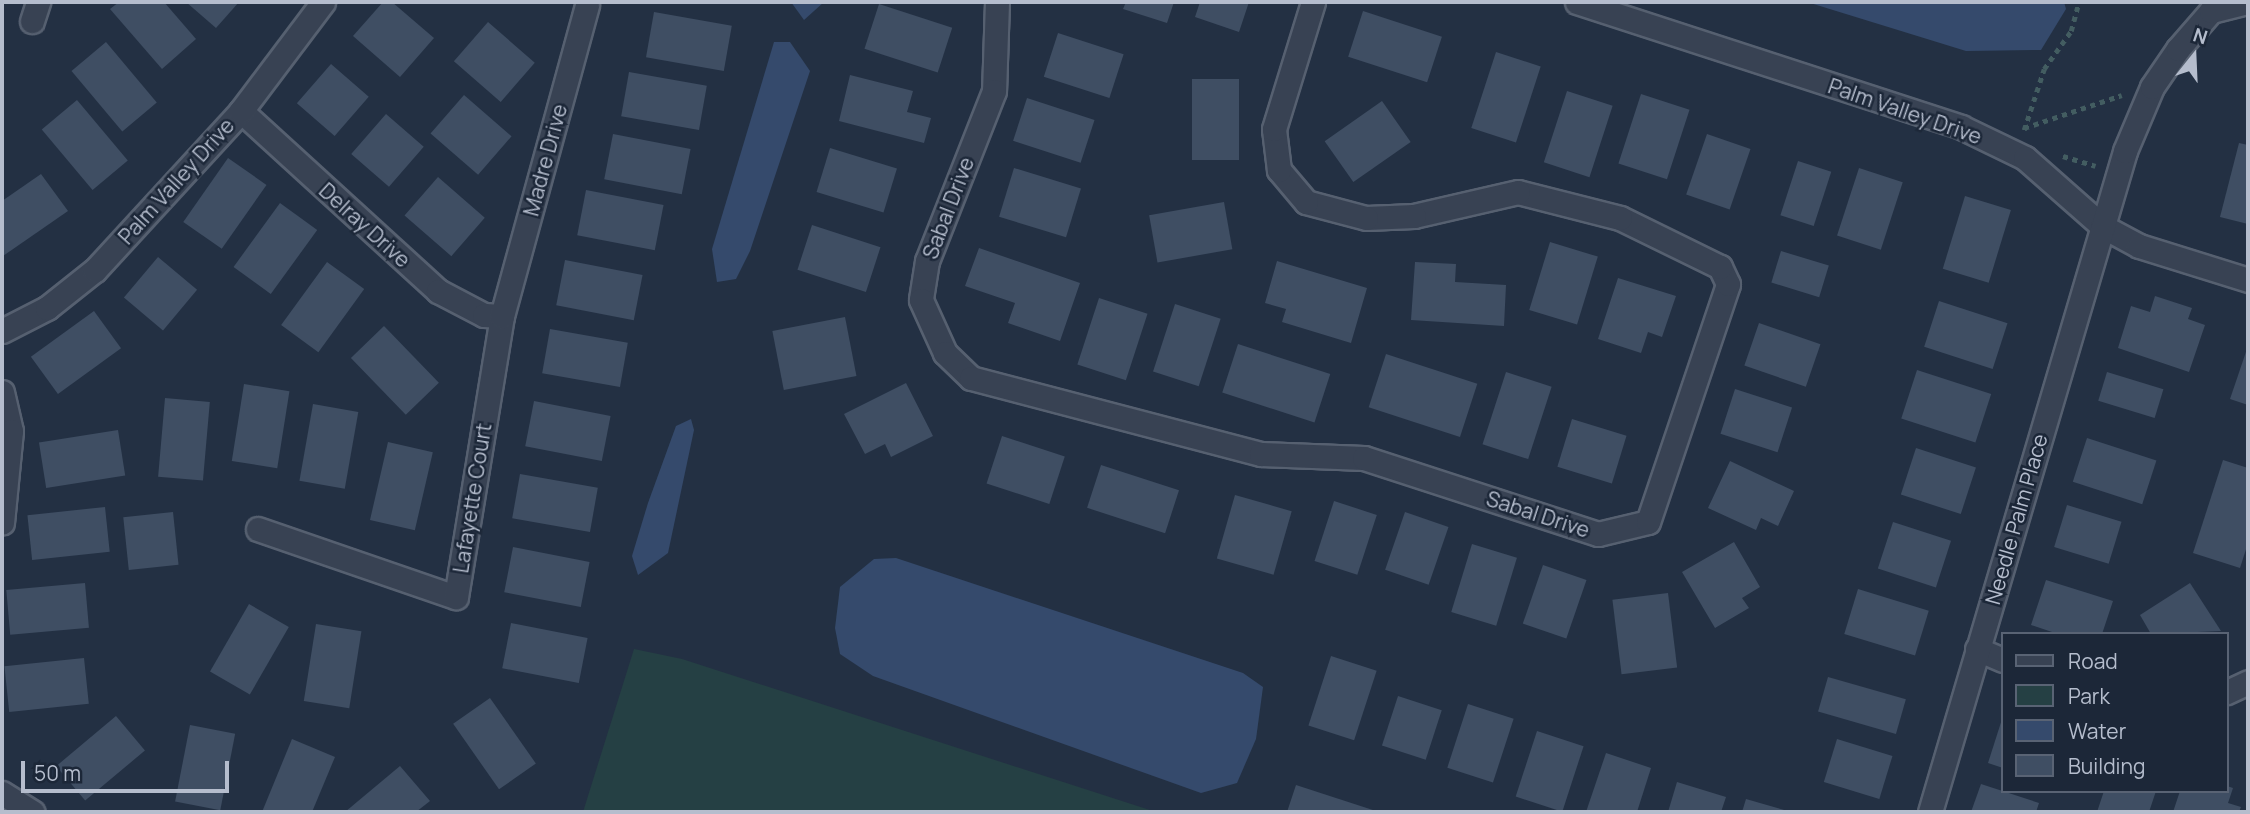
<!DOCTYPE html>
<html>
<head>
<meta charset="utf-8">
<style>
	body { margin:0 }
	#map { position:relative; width:2250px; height:814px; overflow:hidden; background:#233043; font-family:Manrope,sans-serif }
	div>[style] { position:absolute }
	.green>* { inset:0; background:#254044 }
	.water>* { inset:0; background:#354a6c }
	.building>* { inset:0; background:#3f4e63; transform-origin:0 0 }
	.path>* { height:4.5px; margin-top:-2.25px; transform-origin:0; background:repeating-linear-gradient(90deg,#435d61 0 5px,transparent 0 10px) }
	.roads { filter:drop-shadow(2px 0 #566070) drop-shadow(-2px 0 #566070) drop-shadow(0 2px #566070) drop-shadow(0 -2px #566070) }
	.minor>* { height:23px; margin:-11.5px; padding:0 11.5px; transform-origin:11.5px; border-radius:11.5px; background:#384253 }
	span { translate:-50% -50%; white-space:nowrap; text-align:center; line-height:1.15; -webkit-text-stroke:5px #1c2738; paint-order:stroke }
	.street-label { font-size:21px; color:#b5bdcd }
	.frame { position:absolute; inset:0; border:4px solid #b5bdcd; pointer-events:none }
	.legend { position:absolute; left:2001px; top:632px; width:228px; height:161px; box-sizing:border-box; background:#1c2738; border:2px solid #596374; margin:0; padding:9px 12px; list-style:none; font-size:21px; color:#b5bdcd }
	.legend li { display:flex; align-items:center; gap:14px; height:35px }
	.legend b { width:35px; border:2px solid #596374 }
	.north { position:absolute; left:2159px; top:21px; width:70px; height:70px; -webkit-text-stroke:5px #1c2738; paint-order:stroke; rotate:18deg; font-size:19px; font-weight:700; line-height:28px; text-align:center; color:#b5bdcd }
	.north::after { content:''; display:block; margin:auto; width:24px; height:32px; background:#b5bdcd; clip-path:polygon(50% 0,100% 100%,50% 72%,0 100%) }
	.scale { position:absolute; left:21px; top:761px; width:208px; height:32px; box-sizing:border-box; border:4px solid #b5bdcd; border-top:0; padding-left:9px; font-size:21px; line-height:24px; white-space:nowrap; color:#b5bdcd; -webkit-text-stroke:5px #1c2738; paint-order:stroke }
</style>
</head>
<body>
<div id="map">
	<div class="green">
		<i style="clip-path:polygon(634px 649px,682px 659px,1156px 812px,583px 812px)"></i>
	</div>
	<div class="water">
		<i style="clip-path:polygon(791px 2px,824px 2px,804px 20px)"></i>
		<i style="clip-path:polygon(1807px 2px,2064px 2px,2066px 9px,2041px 50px,1966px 51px)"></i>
		<i style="clip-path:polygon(774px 42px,790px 42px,810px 71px,750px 251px,736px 279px,717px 282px,712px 249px)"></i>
		<i style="clip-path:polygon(691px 419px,694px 430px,668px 553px,638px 575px,632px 556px,648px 503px,676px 426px)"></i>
		<i style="clip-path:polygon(896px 558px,1243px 673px,1263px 687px,1256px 739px,1237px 783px,1201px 793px,873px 676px,840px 654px,835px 628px,840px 587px,874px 559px)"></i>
	</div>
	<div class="building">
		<i style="clip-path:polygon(119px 2px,164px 2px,196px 39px,162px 69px,110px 9px)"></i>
		<i style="clip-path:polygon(186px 2px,239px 2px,216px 28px)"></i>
		<i style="clip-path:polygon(383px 2px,392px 2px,434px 38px,400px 77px,353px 36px)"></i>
		<i style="clip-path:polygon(1126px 2px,1174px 2px,1167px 23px,1123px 9px)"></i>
		<i style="clip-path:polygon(1200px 2px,1249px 2px,1239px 32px,1195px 17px)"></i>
		<i style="left:879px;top:4px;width:77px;height:47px;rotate:18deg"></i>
		<i style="left:1363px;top:11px;width:83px;height:48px;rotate:18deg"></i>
		<i style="left:654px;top:12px;width:79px;height:46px;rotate:10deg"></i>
		<i style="left:488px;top:22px;width:62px;height:52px;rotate:41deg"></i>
		<i style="left:1058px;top:33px;width:69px;height:46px;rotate:18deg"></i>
		<i style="left:106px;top:42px;width:79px;height:45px;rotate:50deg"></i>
		<i style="left:1496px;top:52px;width:47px;height:80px;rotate:18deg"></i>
		<i style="left:331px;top:64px;width:50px;height:52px;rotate:41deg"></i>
		<i style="left:629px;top:72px;width:79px;height:45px;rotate:10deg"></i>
		<i style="clip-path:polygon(850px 75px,913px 91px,907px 112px,931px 118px,924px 143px,839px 121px)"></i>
		<i style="left:1192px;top:79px;width:47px;height:81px"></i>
		<i style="left:1567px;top:91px;width:48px;height:75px;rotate:18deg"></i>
		<i style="left:1641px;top:94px;width:51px;height:73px;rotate:18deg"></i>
		<i style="left:464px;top:95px;width:63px;height:51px;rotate:41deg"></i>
		<i style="left:1027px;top:98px;width:71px;height:45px;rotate:18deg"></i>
		<i style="left:77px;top:100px;width:79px;height:46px;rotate:50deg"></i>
		<i style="left:1382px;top:101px;width:50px;height:70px;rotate:55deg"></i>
		<i style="left:386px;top:114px;width:50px;height:53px;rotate:41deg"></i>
		<i style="left:613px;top:134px;width:79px;height:46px;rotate:11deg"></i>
		<i style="left:1707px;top:134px;width:46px;height:64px;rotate:19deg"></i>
		<i style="clip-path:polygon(2239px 143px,2248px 145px,2248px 224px,2220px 217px)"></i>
		<i style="left:830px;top:148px;width:70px;height:46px;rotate:17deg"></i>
		<i style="left:228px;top:158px;width:47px;height:78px;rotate:35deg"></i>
		<i style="left:1798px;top:161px;width:35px;height:57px;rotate:18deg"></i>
		<i style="left:1014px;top:168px;width:70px;height:51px;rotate:17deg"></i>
		<i style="left:1859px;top:168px;width:46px;height:71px;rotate:18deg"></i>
		<i style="clip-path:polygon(41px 174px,68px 211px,3px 256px,2px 201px)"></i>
		<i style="left:438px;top:177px;width:62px;height:51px;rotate:41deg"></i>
		<i style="left:586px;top:190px;width:79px;height:46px;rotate:11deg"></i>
		<i style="left:1965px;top:196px;width:48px;height:76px;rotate:17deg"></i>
		<i style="left:1224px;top:202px;width:48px;height:76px;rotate:80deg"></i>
		<i style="left:280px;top:203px;width:46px;height:79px;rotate:36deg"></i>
		<i style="left:812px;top:225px;width:72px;height:47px;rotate:18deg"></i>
		<i style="left:1550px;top:242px;width:50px;height:71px;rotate:17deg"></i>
		<i style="clip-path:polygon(979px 248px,1080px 283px,1060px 341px,1008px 323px,1015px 303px,965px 286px)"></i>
		<i style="left:1781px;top:251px;width:50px;height:33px;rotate:17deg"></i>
		<i style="left:158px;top:257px;width:51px;height:53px;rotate:40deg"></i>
		<i style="left:565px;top:260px;width:79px;height:46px;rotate:11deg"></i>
		<i style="clip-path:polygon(1277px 261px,1367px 288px,1351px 343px,1282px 322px,1286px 309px,1265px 303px)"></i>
		<i style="left:327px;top:262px;width:46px;height:78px;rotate:36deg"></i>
		<i style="clip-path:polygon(1415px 262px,1456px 264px,1455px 282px,1506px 285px,1504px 326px,1411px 320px)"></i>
		<i style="clip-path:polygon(1618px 278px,1676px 296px,1662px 337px,1648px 332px,1641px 353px,1598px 339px)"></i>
		<i style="clip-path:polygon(2155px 296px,2192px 308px,2188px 319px,2205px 325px,2189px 372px,2118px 348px,2131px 306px,2150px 312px)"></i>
		<i style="left:1099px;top:298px;width:51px;height:70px;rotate:18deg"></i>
		<i style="left:1939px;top:301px;width:72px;height:48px;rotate:18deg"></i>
		<i style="left:1175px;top:304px;width:48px;height:71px;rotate:18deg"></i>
		<i style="left:94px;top:311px;width:46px;height:78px;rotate:54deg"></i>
		<i style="left:845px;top:317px;width:60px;height:74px;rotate:79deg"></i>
		<i style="left:1759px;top:323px;width:65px;height:45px;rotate:19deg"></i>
		<i style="left:384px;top:326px;width:79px;height:46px;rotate:46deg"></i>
		<i style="left:550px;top:329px;width:79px;height:45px;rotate:10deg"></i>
		<i style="left:1238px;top:344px;width:97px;height:51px;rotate:18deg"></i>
		<i style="clip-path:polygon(2248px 346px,2248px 405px,2230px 399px)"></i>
		<i style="left:1386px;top:354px;width:96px;height:56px;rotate:18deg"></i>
		<i style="left:1917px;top:370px;width:78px;height:51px;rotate:18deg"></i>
		<i style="left:1506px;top:372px;width:48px;height:76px;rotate:18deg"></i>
		<i style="left:2107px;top:372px;width:59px;height:30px;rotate:17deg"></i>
		<i style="clip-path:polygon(906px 383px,933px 436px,891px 457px,885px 444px,865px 454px,844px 414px)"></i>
		<i style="left:244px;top:384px;width:46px;height:78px;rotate:9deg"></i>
		<i style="left:1735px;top:389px;width:60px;height:47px;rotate:18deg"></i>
		<i style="left:165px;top:398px;width:45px;height:79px;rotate:5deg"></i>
		<i style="left:534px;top:401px;width:78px;height:46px;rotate:11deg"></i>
		<i style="left:313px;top:404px;width:46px;height:78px;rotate:10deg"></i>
		<i style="left:1572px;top:419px;width:57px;height:50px;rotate:17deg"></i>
		<i style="left:118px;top:430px;width:46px;height:80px;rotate:81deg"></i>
		<i style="left:1002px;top:436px;width:66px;height:50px;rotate:18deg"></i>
		<i style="left:2087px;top:438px;width:73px;height:46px;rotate:18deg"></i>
		<i style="left:388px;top:442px;width:46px;height:80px;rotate:13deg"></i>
		<i style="left:1916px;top:448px;width:63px;height:49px;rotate:18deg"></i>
		<i style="clip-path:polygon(2223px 460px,2248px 468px,2248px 543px,2240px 568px,2193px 553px)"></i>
		<i style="clip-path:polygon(1730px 461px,1794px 491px,1778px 526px,1761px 518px,1756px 530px,1708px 508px)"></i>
		<i style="left:1101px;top:465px;width:82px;height:45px;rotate:18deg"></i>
		<i style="left:520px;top:474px;width:79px;height:45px;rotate:10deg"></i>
		<i style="left:1235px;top:495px;width:59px;height:66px;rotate:16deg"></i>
		<i style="left:1334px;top:501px;width:45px;height:63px;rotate:18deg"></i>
		<i style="left:2067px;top:505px;width:57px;height:44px;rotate:17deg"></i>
		<i style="left:105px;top:507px;width:45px;height:78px;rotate:84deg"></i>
		<i style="left:173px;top:512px;width:53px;height:50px;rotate:84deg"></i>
		<i style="left:1405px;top:512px;width:46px;height:61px;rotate:19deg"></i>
		<i style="left:1893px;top:522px;width:61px;height:49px;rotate:18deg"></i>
		<i style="clip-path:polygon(1734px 542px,1760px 587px,1742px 598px,1749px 608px,1715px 628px,1682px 572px)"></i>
		<i style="left:1472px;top:544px;width:47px;height:71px;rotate:17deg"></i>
		<i style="left:513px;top:547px;width:78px;height:46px;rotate:11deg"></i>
		<i style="left:1543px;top:565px;width:46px;height:62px;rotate:19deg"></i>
		<i style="clip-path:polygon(2046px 580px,2113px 601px,2102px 634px,2058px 634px,2031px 625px)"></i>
		<i style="left:85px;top:583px;width:45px;height:79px;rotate:85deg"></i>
		<i style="clip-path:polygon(2190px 583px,2221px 631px,2151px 634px,2140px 615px)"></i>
		<i style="left:1858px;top:589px;width:74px;height:47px;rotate:17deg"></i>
		<i style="left:1668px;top:593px;width:75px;height:56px;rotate:83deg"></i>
		<i style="left:249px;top:604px;width:46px;height:78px;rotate:30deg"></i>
		<i style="left:511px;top:623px;width:78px;height:46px;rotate:11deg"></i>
		<i style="left:316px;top:624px;width:46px;height:78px;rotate:9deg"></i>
		<i style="left:1331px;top:656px;width:48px;height:73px;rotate:18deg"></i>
		<i style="left:84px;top:658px;width:46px;height:80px;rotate:84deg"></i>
		<i style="left:1828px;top:677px;width:81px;height:36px;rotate:16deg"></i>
		<i style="left:1398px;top:696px;width:46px;height:52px;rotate:18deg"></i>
		<i style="left:490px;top:698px;width:80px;height:45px;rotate:55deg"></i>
		<i style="left:1468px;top:704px;width:48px;height:67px;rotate:18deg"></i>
		<i style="left:116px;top:716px;width:45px;height:78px;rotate:50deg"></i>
		<i style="clip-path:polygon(2003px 716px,2003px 768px,1988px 763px)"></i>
		<i style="left:190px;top:725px;width:46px;height:78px;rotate:11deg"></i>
		<i style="left:1537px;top:731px;width:49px;height:69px;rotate:18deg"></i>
		<i style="clip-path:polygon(292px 739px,335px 757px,312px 812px,262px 812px)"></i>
		<i style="left:1837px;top:739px;width:58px;height:45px;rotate:17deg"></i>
		<i style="clip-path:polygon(1606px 753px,1651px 768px,1637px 812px,1586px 812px)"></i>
		<i style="clip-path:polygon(400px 766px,430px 801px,416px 812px,345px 812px)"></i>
		<i style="clip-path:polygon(1677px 782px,1726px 797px,1721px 812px,1668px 812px)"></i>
		<i style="clip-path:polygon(1981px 784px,2039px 803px,2036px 812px,1971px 812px)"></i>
		<i style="clip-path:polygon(1296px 785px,1379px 812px,1287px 812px)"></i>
		<i style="clip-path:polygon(2227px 786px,2233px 788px,2228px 803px,2241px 807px,2239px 812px,2173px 812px,2180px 791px,2227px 791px)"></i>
		<i style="clip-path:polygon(2104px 791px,2156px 791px,2149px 812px,2097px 812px)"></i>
		<i style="clip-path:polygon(1746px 799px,1791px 812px,1742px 812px)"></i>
	</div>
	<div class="path">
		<i style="left:2024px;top:128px;width:103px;rotate:-18.6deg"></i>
		<i style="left:2024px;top:130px;width:64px;rotate:-71.8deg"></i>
		<i style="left:2044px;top:69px;width:47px;rotate:-54.6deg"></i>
		<i style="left:2071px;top:31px;width:30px;rotate:-75deg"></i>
		<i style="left:2063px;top:156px;width:34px;rotate:17deg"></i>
	</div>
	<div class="roads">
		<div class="minor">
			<i style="left:997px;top:2px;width:89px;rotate:91.9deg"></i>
			<i style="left:994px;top:91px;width:183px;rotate:111.5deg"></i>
			<i style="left:927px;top:261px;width:39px;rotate:99deg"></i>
			<i style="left:921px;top:300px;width:58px;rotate:65.6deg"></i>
			<i style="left:945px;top:353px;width:36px;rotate:44deg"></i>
			<i style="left:971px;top:378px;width:300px;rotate:14.7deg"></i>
			<i style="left:1261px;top:454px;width:103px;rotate:2.2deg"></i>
			<i style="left:1364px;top:458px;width:246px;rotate:18deg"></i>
			<i style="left:1598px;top:534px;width:51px;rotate:-13.5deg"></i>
			<i style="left:1648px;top:522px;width:251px;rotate:-71.4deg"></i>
			<i style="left:1728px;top:284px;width:19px;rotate:-115deg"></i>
			<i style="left:1720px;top:267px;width:111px;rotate:-153.9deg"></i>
			<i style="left:1620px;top:218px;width:105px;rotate:-165.7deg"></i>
			<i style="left:1518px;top:192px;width:107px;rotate:167deg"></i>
			<i style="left:1414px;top:216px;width:48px;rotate:177.6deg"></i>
			<i style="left:1366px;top:218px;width:62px;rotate:-165.1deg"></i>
			<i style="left:1306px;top:202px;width:42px;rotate:-130.2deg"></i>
			<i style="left:1279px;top:170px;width:41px;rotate:-97deg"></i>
			<i style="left:1274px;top:129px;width:133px;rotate:-72.9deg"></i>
			<i style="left:1577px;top:2px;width:404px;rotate:18deg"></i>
			<i style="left:1961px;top:127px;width:71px;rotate:25.8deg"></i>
			<i style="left:2025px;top:158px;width:103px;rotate:41.4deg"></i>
			<i style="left:2102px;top:226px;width:42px;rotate:28.4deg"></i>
			<i style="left:2139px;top:246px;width:114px;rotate:17.3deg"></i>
			<i style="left:32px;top:21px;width:20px;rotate:-72deg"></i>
			<i style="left:241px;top:111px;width:267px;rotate:42.4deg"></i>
			<i style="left:438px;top:291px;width:52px;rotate:27.6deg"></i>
			<i style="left:484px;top:315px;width:18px;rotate:3deg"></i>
			<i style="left:2px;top:331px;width:51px;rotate:-27.1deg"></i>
			<i style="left:47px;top:308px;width:61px;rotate:-38.4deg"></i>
			<i style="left:95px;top:270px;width:216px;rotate:-47.4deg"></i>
			<i style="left:241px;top:111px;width:136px;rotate:-53deg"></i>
			<i style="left:2px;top:392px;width:40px;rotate:77deg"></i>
			<i style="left:11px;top:431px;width:92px;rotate:95.6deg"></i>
			<i style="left:258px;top:529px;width:209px;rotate:19deg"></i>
			<i style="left:456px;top:597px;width:285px;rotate:-80.7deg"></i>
			<i style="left:502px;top:316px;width:322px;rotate:-74.7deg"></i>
			<i style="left:1977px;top:649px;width:28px;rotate:23deg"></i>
			<i style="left:2227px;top:692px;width:23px;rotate:-25deg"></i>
			<i style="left:2px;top:793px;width:36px;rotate:32deg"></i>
			<i style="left:1930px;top:812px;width:689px;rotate:-73.56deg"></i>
			<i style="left:2125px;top:151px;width:69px;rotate:-67.1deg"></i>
			<i style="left:2152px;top:87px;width:46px;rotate:-55.6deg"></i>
			<i style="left:2178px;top:49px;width:50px;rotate:-49deg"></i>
			<i style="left:2211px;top:11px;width:38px;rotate:-14deg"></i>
		</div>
	</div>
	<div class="street-label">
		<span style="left:1905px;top:111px;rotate:19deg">Palm Valley Drive</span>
		<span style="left:545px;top:160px;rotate:-75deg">Madre Drive</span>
		<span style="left:176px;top:181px;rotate:-48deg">Palm Valley Drive</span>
		<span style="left:948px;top:208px;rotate:-69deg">Sabal Drive</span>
		<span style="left:365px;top:225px;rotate:42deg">Delray Drive</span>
		<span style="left:472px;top:498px;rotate:-81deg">Lafayette Court</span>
		<span style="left:1538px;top:514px;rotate:18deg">Sabal Drive</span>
		<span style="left:2016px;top:519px;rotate:-74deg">Needle Palm Place</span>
	</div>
	<div class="frame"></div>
	<ul class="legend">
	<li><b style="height:9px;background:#384253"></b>Road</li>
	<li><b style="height:19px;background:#254044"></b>Park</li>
	<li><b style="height:19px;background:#354a6c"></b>Water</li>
	<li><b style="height:19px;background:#3f4e63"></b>Building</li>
	</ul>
	<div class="north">N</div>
	<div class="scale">50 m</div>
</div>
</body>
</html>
